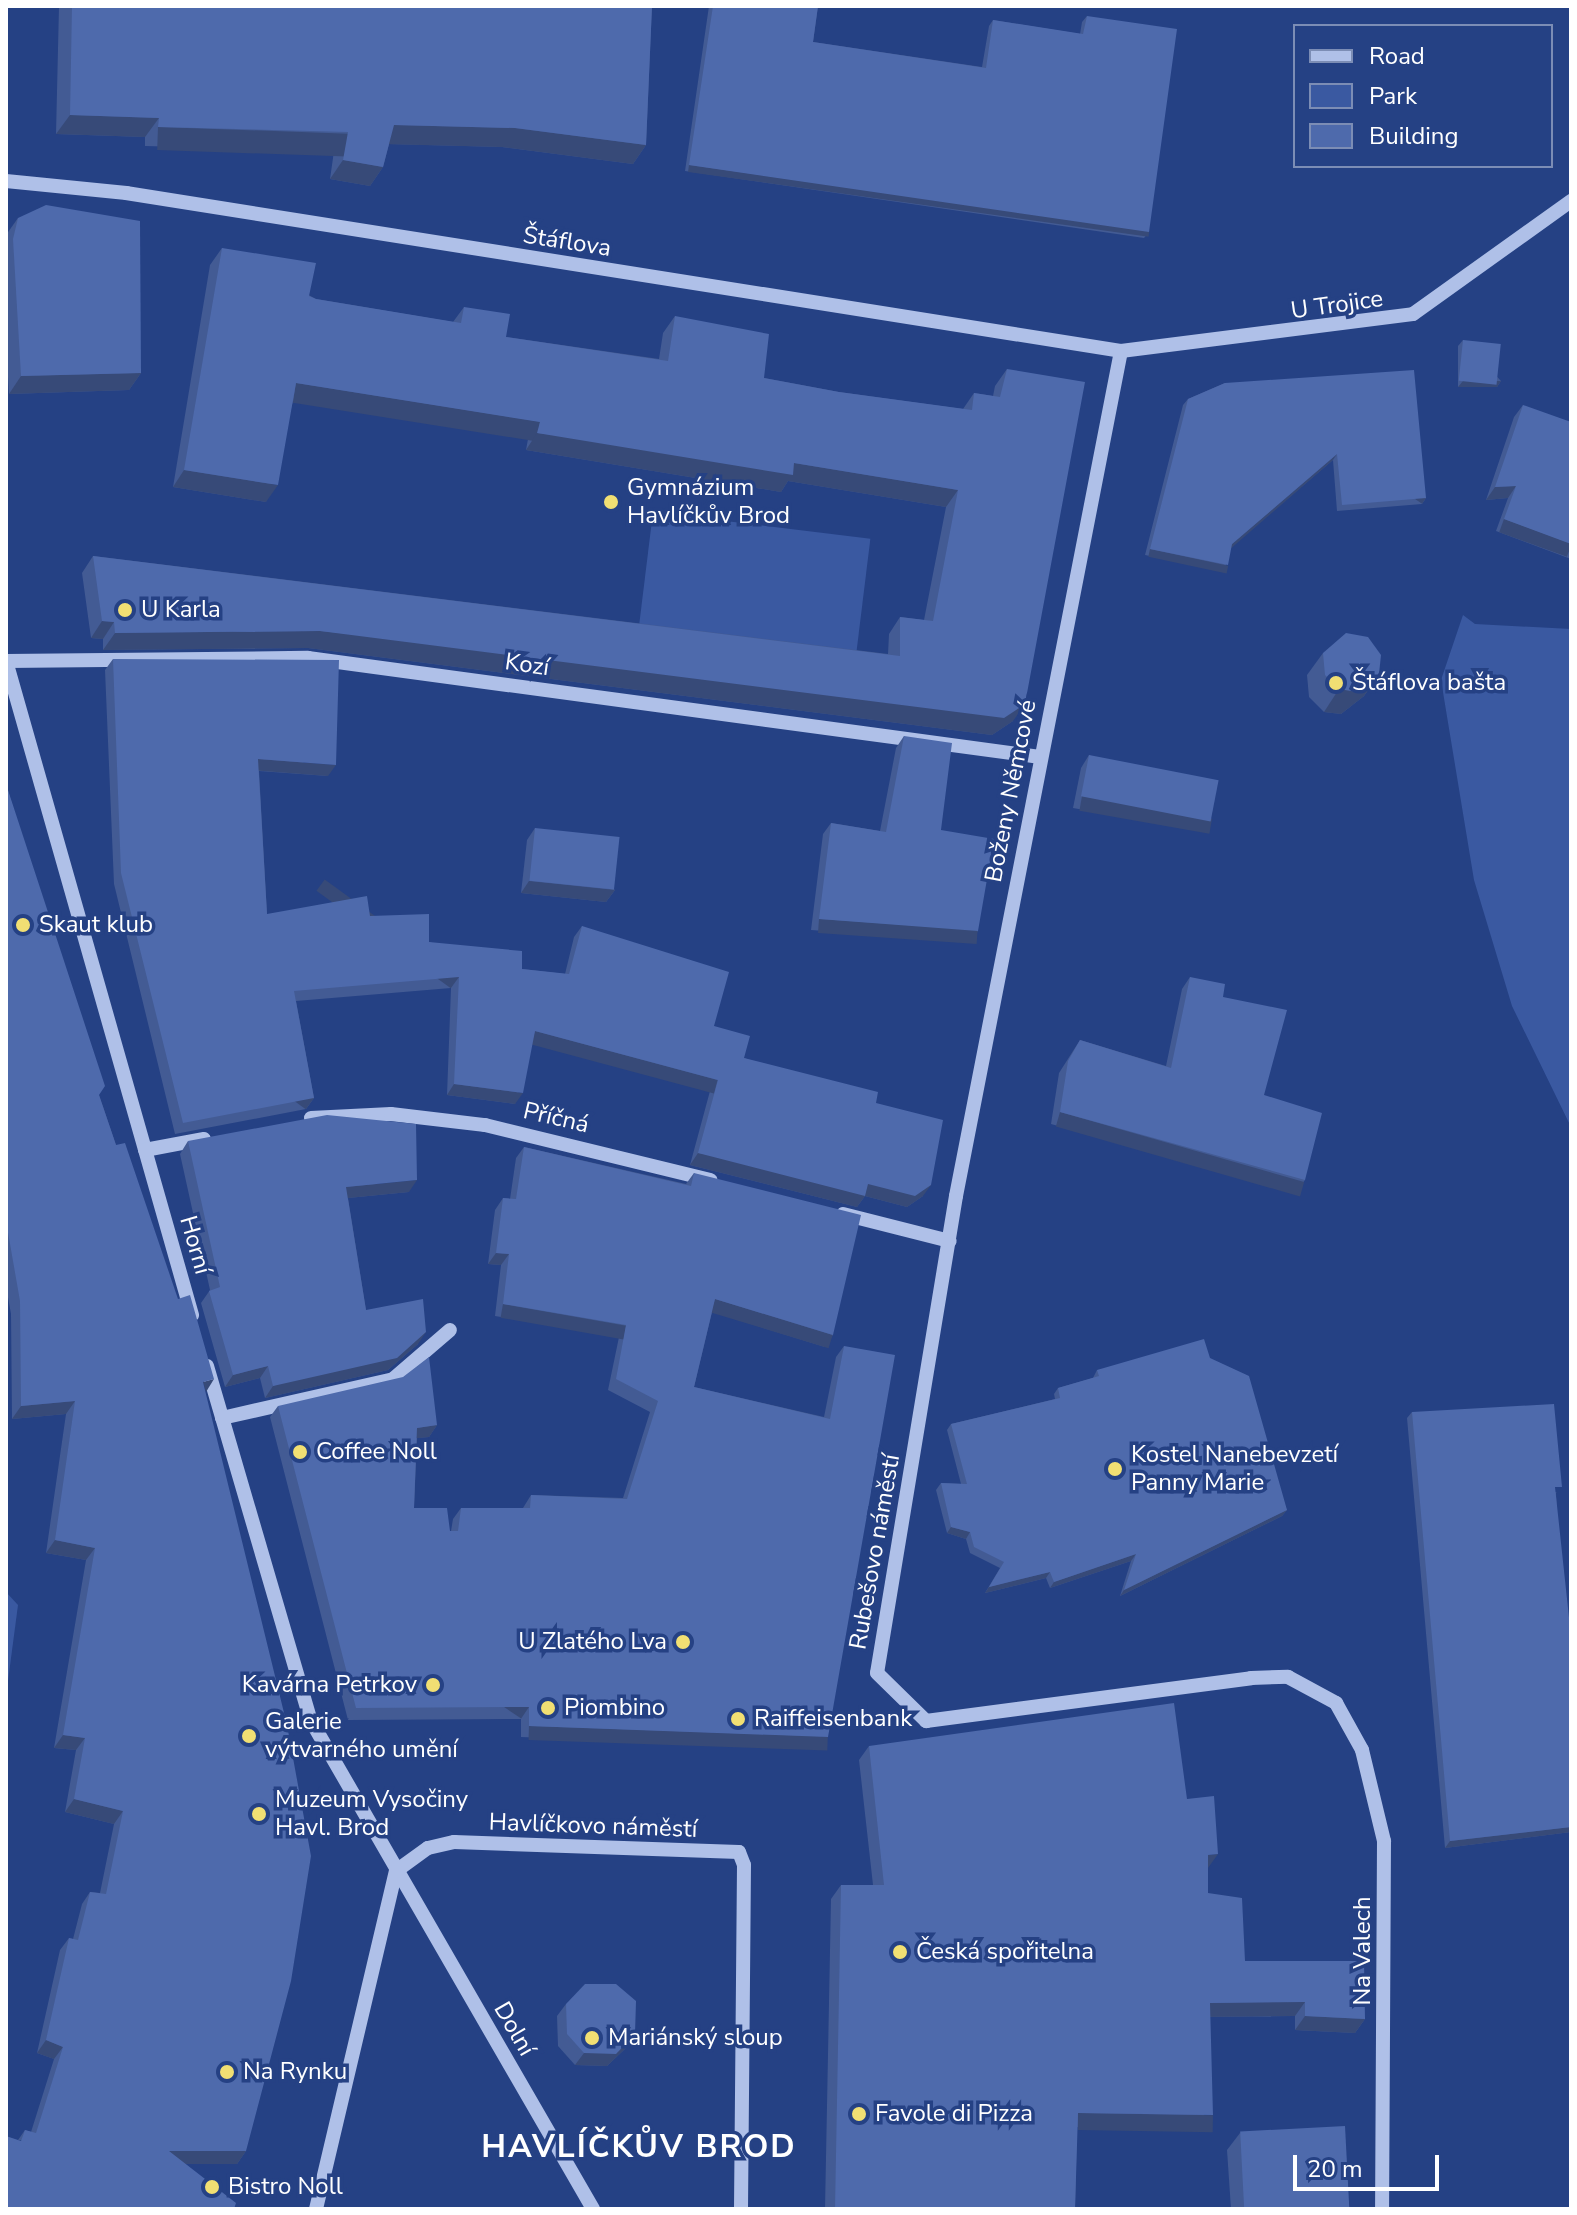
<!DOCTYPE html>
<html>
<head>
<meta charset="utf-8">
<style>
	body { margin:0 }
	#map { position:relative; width:1577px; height:2215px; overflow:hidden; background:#254184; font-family:"Nunito Sans",sans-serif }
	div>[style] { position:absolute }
	.green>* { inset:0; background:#3a59a1; transform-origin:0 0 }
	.minor>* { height:14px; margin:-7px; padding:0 7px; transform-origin:7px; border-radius:7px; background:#afc0e8 }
	.wall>* { inset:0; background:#435b94 }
	.shaded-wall>* { inset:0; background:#374a78; transform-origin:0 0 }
	.building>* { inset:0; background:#4e6aac; transform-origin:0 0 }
	.dots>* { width:22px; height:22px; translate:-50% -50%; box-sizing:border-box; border:4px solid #254184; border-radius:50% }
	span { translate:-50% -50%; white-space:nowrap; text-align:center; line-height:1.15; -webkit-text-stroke:7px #254184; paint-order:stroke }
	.street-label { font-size:24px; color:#fff }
	.poi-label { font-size:24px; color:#fff }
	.left { translate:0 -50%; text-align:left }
	.right { translate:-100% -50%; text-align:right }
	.district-label { font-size:32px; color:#fff; font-weight:700; letter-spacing:2px }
	.frame { position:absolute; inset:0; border:8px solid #fff; pointer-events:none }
	.legend { position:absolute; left:1293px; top:24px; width:260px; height:144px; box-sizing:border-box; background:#254184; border:2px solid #7c8db5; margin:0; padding:10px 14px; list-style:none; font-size:24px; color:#fff }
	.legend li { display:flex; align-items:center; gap:16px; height:40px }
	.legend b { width:40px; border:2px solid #7c8db5 }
	.scale { position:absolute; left:1293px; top:2155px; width:146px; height:36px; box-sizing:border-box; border:4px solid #fff; border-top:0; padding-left:10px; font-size:24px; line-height:28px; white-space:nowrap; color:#fff; -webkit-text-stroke:6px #254184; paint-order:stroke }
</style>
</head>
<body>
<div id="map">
	<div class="green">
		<i style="left:653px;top:512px;width:219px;height:115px;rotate:7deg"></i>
		<i style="clip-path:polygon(1463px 615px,1475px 624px,1571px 629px,1571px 1127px,1512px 1006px,1474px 880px,1441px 680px)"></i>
		<i style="clip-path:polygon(6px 1592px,18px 1605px,6px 1696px)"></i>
	</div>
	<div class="minor">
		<i style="left:6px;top:181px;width:121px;rotate:5.7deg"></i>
		<i style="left:126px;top:193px;width:1007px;rotate:9.02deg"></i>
		<i style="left:1121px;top:351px;width:294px;rotate:-7.2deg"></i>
		<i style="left:1413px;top:314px;width:194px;rotate:-35.6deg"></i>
		<i style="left:1121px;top:351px;width:861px;rotate:101.05deg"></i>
		<i style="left:956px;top:1196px;width:483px;rotate:99.4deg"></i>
		<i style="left:877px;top:1673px;width:69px;rotate:44.4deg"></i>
		<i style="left:926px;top:1721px;width:328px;rotate:-7.5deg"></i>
		<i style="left:1251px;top:1678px;width:37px;rotate:-2deg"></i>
		<i style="left:1288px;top:1677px;width:55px;rotate:28.4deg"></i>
		<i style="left:1336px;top:1703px;width:54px;rotate:61deg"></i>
		<i style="left:1362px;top:1750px;width:94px;rotate:76.4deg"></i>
		<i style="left:1384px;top:1841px;width:368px;rotate:90.3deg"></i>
		<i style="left:6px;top:661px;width:680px;rotate:74.12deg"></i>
		<i style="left:6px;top:661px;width:302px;rotate:-0.6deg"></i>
		<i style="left:308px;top:658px;width:739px;rotate:7.7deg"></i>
		<i style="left:311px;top:1118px;width:80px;rotate:-2.9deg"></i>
		<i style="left:391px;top:1114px;width:95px;rotate:6.7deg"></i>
		<i style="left:485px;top:1125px;width:232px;rotate:13.7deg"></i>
		<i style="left:145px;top:1150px;width:60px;rotate:-10.6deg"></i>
		<i style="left:843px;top:1214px;width:110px;rotate:14.2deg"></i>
		<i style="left:207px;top:1366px;width:368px;rotate:73.7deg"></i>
		<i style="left:310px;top:1719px;width:566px;rotate:59.99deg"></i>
		<i style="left:222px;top:1418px;width:175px;rotate:-12.8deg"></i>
		<i style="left:393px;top:1379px;width:75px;rotate:-40.7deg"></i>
		<i style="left:316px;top:2209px;width:347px;rotate:-76.7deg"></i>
		<i style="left:396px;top:1871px;width:39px;rotate:-36deg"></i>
		<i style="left:428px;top:1848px;width:27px;rotate:-13deg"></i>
		<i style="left:454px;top:1842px;width:285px;rotate:2deg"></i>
		<i style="left:739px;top:1852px;width:14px;rotate:69deg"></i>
		<i style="left:744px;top:1865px;width:344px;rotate:90.5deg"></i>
	</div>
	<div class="wall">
		<i style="clip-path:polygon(59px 6px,652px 6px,646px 145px,633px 164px,502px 147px,389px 144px,383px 167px,370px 186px,330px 179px,334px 151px,145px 146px,145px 137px,56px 134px)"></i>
		<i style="clip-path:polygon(709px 6px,818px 6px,813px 42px,982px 67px,989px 26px,993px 20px,1080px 34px,1082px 22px,1087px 16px,1149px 232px,1144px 238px,685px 171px)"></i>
		<i style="clip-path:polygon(18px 218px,141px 373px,129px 390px,9px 394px,6px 342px,6px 235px)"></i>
		<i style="clip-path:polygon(222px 248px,316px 299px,453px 322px,464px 307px,506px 337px,659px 359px,663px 333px,675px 316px,764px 378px,839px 392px,963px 409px,974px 393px,993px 396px,995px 386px,1007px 369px,1013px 721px,992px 735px,308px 648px,103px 650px,103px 639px,91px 638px,82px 573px,93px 556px,888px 654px,889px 634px,900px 617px,924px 620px,946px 507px,788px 481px,781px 492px,526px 450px,528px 439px,293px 401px,266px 502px,173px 487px,210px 265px)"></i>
		<i style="clip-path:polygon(1463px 340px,1501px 381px,1497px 387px,1458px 387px,1458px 346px)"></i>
		<i style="clip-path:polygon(1225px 383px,1426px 498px,1422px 504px,1337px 511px,1333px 460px,1231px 547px,1224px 571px,1145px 555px,1183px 405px,1188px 399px)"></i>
		<i style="clip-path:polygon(1523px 405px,1571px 559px,1496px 531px,1508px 498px,1486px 500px,1514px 417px)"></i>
		<i style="clip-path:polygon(1323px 653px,1379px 674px,1364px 696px,1341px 714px,1324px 712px,1309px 697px,1307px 675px)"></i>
		<i style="clip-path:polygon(113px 659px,328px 776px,259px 771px,267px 914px,370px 916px,429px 942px,522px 969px,565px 974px,574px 937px,582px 926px,714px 1026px,744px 1058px,876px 1103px,923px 1196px,907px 1207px,865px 1196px,857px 1207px,690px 1165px,710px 1091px,532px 1044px,515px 1104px,447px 1095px,451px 988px,296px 1001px,314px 1098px,306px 1109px,175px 1134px,114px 884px,105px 670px)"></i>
		<i style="clip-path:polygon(904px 736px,941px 830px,978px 931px,970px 942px,811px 930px,823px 834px,831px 823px,880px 831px,896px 748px)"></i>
		<i style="clip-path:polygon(1089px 755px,1212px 819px,1203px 831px,1073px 808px,1081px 768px)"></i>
		<i style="clip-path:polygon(6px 784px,99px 1095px,116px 1145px,205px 1392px,246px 2151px,237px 2164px,18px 2140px,25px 2130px,31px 2132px,54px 2059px,37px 2053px,60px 1950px,69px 1938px,73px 1939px,82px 1904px,90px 1892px,100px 1893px,114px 1824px,65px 1812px,76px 1750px,54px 1748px,86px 1560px,46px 1553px,66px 1414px,12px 1419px,11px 1314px,6px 1286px)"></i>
		<i style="clip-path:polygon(535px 828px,615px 890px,606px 902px,521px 893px,527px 840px)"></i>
		<i style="clip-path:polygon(1190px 977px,1223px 997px,1264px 1095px,1305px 1180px,1296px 1192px,1051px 1124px,1059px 1073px,1080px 1040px,1166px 1066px,1182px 989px)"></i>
		<i style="clip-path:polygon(188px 1141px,409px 1192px,348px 1198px,366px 1310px,418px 1344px,388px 1370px,265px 1398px,260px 1378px,225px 1387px,201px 1303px,210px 1290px,180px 1154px)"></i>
		<i style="clip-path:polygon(524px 1147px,686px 1184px,694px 1173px,833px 1335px,825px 1347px,712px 1312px,694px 1387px,824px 1417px,836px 1357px,844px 1346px,820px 1749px,521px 1737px,521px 1719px,348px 1720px,270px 1417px,278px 1406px,437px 1425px,429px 1437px,417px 1438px,414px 1508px,450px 1531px,451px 1531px,453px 1519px,461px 1508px,523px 1508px,531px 1495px,623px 1498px,650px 1412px,608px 1390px,619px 1337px,495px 1316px,501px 1265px,488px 1264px,495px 1210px,503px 1198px,510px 1199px,516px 1158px)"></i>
		<i style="clip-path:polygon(1210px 1358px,1287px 1510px,1282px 1516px,1120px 1596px,1131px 1561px,1050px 1588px,1046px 1578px,985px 1593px,1000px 1568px,970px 1553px,966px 1539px,947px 1533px,936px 1490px,941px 1483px,961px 1484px,947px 1430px,951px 1424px,1055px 1399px,1054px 1394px,1058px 1388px,1093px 1378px,1097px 1370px)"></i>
		<i style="clip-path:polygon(1412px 1412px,1557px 1493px,1556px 1493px,1571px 1832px,1445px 1848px,1407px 1418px)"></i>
		<i style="clip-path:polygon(869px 1746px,1187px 1799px,1208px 1868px,1208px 1893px,1245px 1961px,1365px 2019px,1355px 2033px,1295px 2030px,1295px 2016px,1210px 2017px,1203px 2129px,1077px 2127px,1075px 2209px,825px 2209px,831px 1899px,841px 1885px,873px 1885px,859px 1760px)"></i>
		<i style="clip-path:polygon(566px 2004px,627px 2047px,607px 2066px,575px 2065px,558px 2046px,557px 2016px)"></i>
		<i style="clip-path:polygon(1240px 2133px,1350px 2209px,1231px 2209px,1227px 2150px)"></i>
	</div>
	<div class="shaded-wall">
		<i style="clip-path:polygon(70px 115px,159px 118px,145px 137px,56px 134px)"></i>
		<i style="clip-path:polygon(394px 125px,515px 128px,646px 145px,633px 164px,502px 147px,381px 144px)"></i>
		<i style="left:158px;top:127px;width:190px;height:23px;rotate:2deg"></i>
		<i style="clip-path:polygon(343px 160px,383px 167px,370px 186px,330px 179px)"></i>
		<i style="left:689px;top:165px;width:465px;height:7px;rotate:8deg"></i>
		<i style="clip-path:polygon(141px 373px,129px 390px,9px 394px,21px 376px)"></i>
		<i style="clip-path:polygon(1463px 381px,1501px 381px,1497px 387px,1458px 387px)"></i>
		<i style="left:296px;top:383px;width:247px;height:20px;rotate:9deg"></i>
		<i style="clip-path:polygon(537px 433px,794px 463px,958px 490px,946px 507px,788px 481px,781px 492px,526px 450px)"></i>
		<i style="clip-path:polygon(1337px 454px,1333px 460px,1228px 551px,1232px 544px)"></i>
		<i style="clip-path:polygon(184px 470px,278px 485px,266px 502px,173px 487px)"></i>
		<i style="clip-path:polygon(1516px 486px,1508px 498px,1486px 500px,1495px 487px)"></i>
		<i style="left:1426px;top:498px;width:7px;height:84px;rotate:124deg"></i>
		<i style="left:1504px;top:519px;width:72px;height:14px;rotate:20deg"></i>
		<i style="left:1150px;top:549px;width:80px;height:8px;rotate:12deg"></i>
		<i style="clip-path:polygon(102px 621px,114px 622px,103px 639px,91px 638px)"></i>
		<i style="clip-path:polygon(320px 631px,1025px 704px,1013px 721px,992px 735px,308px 648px,103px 650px,115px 633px)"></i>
		<i style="clip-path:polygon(1379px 674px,1364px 696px,1341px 714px,1324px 712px,1339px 689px)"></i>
		<i style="clip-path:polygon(258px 759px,336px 765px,328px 776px,251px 770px)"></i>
		<i style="left:1082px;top:796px;width:132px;height:15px;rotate:10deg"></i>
		<i style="clip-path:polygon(529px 881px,615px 890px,606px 902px,521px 893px)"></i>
		<i style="left:819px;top:919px;width:159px;height:14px;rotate:4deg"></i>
		<i style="left:459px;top:977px;width:14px;height:166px;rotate:126deg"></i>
		<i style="left:535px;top:1031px;width:189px;height:14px;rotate:15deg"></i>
		<i style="clip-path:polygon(454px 1084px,523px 1093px,515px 1104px,447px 1095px)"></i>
		<i style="left:314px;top:1098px;width:14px;height:133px;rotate:126deg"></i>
		<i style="left:1060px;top:1112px;width:254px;height:15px;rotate:16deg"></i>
		<i style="clip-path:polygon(698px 1153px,868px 1184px,931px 1185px,923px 1196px,907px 1207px,865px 1196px,857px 1207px,690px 1165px)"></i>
		<i style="clip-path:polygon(417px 1180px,409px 1192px,338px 1199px,346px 1187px)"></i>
		<i style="clip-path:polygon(496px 1253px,509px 1254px,501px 1265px,488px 1264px)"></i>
		<i style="left:715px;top:1299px;width:123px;height:14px;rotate:17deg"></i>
		<i style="left:503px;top:1304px;width:125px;height:14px;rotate:10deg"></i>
		<i style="clip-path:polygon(426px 1332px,418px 1344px,388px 1370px,265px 1398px,273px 1386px)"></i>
		<i style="clip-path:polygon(268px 1366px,260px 1378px,225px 1387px,233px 1375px)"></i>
		<i style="clip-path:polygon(214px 1379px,206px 1392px,203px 1382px)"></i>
		<i style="clip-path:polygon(75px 1401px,66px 1414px,12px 1419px,21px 1406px)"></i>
		<i style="clip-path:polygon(437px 1425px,429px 1437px,409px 1439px,417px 1428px)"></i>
		<i style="clip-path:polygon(1287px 1510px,1282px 1516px,1120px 1596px,1124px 1590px)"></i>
		<i style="clip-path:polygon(951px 1527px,970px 1532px,966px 1539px,947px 1533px)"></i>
		<i style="clip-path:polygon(55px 1540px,95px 1548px,86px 1560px,46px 1553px)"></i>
		<i style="clip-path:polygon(1136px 1554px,1131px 1561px,1050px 1588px,1054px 1582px)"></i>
		<i style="clip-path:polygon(1050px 1572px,1046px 1578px,985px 1593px,989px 1587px)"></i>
		<i style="left:529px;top:1707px;width:14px;height:173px;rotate:124deg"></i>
		<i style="left:529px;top:1726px;width:299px;height:14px;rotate:2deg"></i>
		<i style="clip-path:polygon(63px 1735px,85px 1738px,76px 1750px,54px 1748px)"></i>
		<i style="clip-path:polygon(74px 1799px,123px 1811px,114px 1824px,65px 1812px)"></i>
		<i style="clip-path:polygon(1571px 1827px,1571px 1832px,1445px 1848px,1450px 1841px)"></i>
		<i style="clip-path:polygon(1218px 1854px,1208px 1868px,1208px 1855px)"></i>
		<i style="clip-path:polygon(1305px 2002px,1295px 2016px,1200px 2017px,1210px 2003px)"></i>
		<i style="clip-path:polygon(1305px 2016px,1365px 2019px,1355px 2033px,1295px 2030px)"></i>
		<i style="clip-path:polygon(635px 2034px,627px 2047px,607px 2066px,575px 2065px,584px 2053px)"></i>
		<i style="clip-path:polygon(46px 2040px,63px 2047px,54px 2059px,37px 2053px)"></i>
		<i style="left:1078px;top:2113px;width:135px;height:17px;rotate:1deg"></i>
		<i style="clip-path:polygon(169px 2151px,246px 2151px,237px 2164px,160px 2164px)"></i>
	</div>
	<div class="building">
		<i style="clip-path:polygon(72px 6px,652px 6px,646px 145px,515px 128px,394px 125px,383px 167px,343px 160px,348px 132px,158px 127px,159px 118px,70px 115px)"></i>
		<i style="clip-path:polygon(713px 6px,818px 6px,813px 42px,986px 68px,993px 20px,1083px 34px,1087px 16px,1177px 29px,1149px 232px,689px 165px)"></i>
		<i style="clip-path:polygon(46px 205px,140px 221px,141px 373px,21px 376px,13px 239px,18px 218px)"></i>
		<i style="clip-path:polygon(222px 248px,316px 263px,309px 296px,316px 299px,461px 323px,464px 307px,510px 314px,506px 337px,668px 361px,675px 316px,769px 334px,764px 378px,839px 392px,972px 410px,974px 393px,1000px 397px,1007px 369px,1085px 382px,1025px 704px,1004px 718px,320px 631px,115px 633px,114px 622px,102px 621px,93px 556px,900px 656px,900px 617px,933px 621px,958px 490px,794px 463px,793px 475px,537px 433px,540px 422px,296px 383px,278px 485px,184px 470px)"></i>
		<i style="left:1463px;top:340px;width:38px;height:41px;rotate:6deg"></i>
		<i style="clip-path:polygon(1414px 370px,1426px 498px,1342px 505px,1337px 454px,1232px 544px,1228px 565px,1150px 549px,1188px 399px,1225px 383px)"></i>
		<i style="clip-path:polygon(1523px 405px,1571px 422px,1571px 544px,1504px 519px,1516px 486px,1495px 487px)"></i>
		<i style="clip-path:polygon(1346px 633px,1368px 637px,1381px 655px,1379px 674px,1357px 692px,1339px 689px,1325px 675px,1323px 653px)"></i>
		<i style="clip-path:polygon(113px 659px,339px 660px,336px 765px,258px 759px,267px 914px,367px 896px,370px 916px,429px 914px,429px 942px,522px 951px,522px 969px,569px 974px,582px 926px,729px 972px,714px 1026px,750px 1036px,744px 1058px,878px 1092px,876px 1103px,943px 1120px,931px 1185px,915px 1196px,868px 1184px,865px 1196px,698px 1153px,718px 1080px,535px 1031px,523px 1093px,454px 1084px,459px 977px,294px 991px,314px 1098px,183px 1123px,121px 873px)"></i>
		<i style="clip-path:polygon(904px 736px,952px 743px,941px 830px,994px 839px,978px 931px,819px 919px,831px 823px,886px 832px)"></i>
		<i style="left:1089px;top:755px;width:132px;height:42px;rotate:11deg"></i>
		<i style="clip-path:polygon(6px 784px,105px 1086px,99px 1095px,116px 1145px,125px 1143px,178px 1299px,190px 1295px,214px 1379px,203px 1382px,287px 1725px,311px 1856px,291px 1981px,246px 2151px,169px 2151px,236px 2203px,234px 2209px,6px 2209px,6px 2136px,21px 2141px,25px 2130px,36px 2133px,63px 2047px,46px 2040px,69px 1938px,78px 1940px,90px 1892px,106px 1894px,123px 1811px,74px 1799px,85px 1738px,63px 1735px,95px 1548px,55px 1540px,75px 1401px,21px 1406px,20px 1301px,6px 1221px)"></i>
		<i style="left:535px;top:828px;width:85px;height:53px;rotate:6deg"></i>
		<i style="clip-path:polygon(1190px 977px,1225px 984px,1223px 997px,1287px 1010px,1264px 1095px,1322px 1113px,1305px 1180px,1060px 1112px,1068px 1061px,1080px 1040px,1171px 1068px)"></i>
		<i style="clip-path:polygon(327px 1115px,416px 1124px,417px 1180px,346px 1187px,366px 1310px,423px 1299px,426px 1332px,397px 1358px,273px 1386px,268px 1366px,233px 1375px,209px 1291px,220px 1287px,188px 1141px)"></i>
		<i style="clip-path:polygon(524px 1147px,691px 1186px,694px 1173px,861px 1215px,833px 1335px,715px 1299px,694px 1387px,830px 1419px,844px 1346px,895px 1355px,828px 1737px,529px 1726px,529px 1707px,356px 1708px,278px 1406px,403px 1377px,429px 1357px,437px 1425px,417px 1428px,414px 1508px,447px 1508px,450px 1531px,458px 1531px,461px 1508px,530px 1508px,531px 1495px,627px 1499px,658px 1401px,616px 1379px,626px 1325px,503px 1304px,509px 1254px,496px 1253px,503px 1198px,516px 1199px)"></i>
		<i style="clip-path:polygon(1204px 1339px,1210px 1358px,1249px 1376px,1287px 1510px,1124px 1590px,1136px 1554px,1054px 1582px,1050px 1572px,989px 1587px,1004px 1562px,974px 1547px,970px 1532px,951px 1527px,941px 1483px,967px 1484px,951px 1424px,1060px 1398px,1058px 1388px,1099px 1376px,1097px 1370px)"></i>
		<i style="clip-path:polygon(1554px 1404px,1562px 1487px,1555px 1487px,1571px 1636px,1571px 1827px,1450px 1841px,1412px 1412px)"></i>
		<i style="clip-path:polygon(1174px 1703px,1187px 1799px,1214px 1796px,1218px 1854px,1208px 1855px,1208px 1893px,1242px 1898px,1245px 1961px,1364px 1961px,1365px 2019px,1305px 2016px,1305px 2002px,1210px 2003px,1213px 2115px,1078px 2113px,1075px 2209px,835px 2209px,841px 1885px,884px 1885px,869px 1746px)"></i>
		<i style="clip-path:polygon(585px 1984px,616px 1984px,636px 2001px,635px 2034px,616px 2054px,584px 2053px,567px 2034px,566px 2004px)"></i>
		<i style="left:1345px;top:2126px;width:83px;height:105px;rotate:87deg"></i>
	</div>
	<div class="dots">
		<i style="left:611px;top:502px;background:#f1df73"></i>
		<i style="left:125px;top:610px;background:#f1df73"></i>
		<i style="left:1336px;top:683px;background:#f1df73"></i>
		<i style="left:23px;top:925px;background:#f1df73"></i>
		<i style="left:300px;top:1452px;background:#f1df73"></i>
		<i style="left:1115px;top:1469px;background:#f1df73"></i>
		<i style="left:683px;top:1642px;background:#f1df73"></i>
		<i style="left:433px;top:1685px;background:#f1df73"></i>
		<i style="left:548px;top:1708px;background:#f1df73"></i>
		<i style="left:738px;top:1719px;background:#f1df73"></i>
		<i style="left:249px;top:1736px;background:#f1df73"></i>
		<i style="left:259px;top:1814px;background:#f1df73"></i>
		<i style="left:900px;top:1952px;background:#f1df73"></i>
		<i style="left:592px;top:2038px;background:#f1df73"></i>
		<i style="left:227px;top:2072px;background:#f1df73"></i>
		<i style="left:859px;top:2114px;background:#f1df73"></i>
		<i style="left:212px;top:2187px;background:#f1df73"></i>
	</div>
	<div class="street-label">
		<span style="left:567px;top:242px;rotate:9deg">Štáflova</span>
		<span style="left:1337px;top:305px;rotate:-8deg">U Trojice</span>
		<span style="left:527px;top:665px;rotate:8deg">Kozí</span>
		<span style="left:1011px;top:791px;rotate:-79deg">Boženy Němcové</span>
		<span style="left:556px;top:1118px;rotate:13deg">Příčná</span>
		<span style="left:195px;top:1245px;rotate:74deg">Horní</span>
		<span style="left:875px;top:1552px;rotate:-80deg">Rubešovo náměstí</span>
		<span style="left:593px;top:1826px;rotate:2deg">Havlíčkovo náměstí</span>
		<span style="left:1363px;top:1951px;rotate:-90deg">Na Valech</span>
		<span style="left:514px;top:2029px;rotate:60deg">Dolní</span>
	</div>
	<div class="poi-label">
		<span class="left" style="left:627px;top:502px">Gymnázium<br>Havlíčkův Brod</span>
		<span class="left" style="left:141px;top:610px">U Karla</span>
		<span class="left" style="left:1352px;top:683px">Štáflova bašta</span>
		<span class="left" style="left:39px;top:925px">Skaut klub</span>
		<span class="left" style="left:316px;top:1452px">Coffee Noll</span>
		<span class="left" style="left:1131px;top:1469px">Kostel Nanebevzetí<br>Panny Marie</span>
		<span class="right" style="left:667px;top:1642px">U Zlatého Lva</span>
		<span class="right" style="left:417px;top:1685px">Kavárna Petrkov</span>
		<span class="left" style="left:564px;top:1708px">Piombino</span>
		<span class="left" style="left:754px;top:1719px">Raiffeisenbank</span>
		<span class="left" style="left:265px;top:1736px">Galerie<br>výtvarného umění</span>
		<span class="left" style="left:275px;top:1814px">Muzeum Vysočiny<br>Havl. Brod</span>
		<span class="left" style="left:916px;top:1952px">Česká spořitelna</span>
		<span class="left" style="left:608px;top:2038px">Mariánský sloup</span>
		<span class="left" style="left:243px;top:2072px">Na Rynku</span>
		<span class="left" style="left:875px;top:2114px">Favole di Pizza</span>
		<span class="left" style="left:228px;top:2187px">Bistro Noll</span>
	</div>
	<div class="district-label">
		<span style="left:639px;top:2147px">HAVLÍČKŮV BROD</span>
	</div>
	<div class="frame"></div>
	<ul class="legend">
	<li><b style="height:10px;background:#afc0e8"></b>Road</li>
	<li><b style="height:22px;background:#3a59a1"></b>Park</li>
	<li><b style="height:22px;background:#4e6aac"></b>Building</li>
	</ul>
	<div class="scale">20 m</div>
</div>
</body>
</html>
